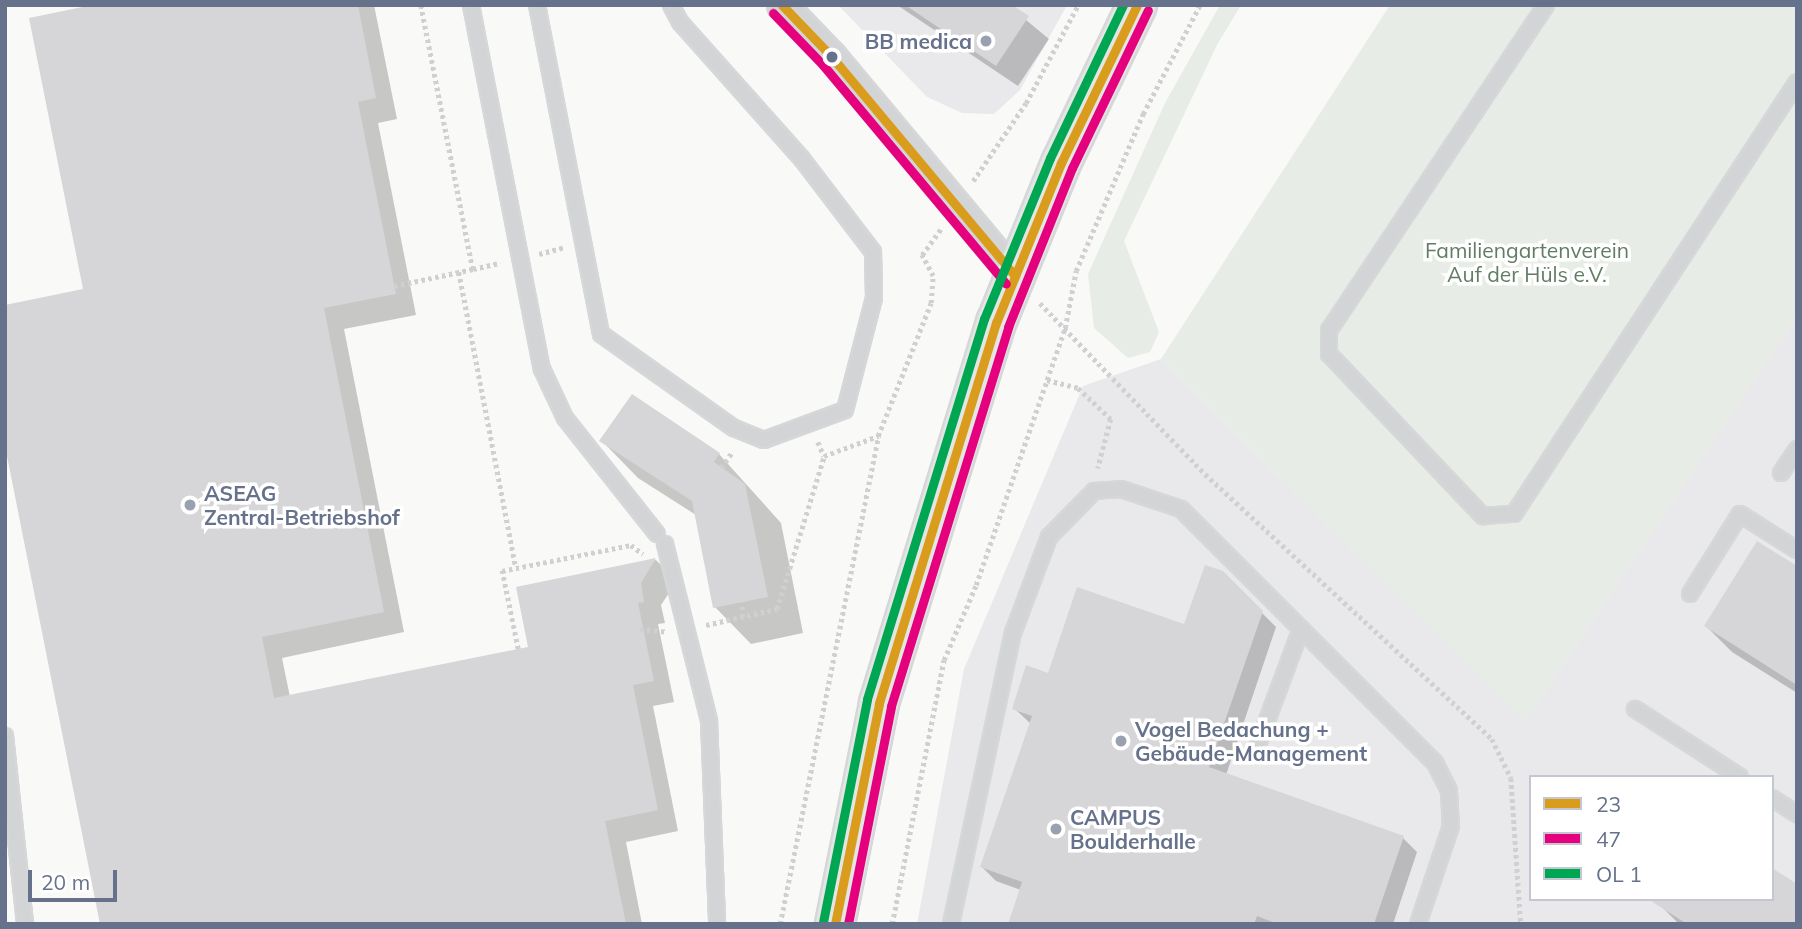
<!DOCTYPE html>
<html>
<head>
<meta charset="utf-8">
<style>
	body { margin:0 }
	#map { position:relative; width:1802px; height:929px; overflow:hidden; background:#f9f9f8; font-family:Mulish,sans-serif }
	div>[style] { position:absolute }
	.built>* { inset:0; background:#e9e9eb }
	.green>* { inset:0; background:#e8ece6 }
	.shadow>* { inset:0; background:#0003 }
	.building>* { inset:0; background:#d6d6d8 }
	.path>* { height:4.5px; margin-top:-2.25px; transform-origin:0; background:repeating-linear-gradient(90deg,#cfd0d2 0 3.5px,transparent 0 7px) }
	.roads { filter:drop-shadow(2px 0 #d5d7d9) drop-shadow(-2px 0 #d5d7d9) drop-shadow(0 2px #d5d7d9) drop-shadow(0 -2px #d5d7d9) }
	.lane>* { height:14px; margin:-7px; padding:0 7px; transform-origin:7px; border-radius:7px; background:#d3d4d5 }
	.street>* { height:28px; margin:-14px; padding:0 14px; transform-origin:14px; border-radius:14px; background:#d3d4d5 }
	.secondary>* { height:38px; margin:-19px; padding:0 19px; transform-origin:19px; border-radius:19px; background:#e4e5e5 }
	.bus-1>* { height:9px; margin:-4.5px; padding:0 4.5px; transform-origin:4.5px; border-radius:4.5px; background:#da9c1c }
	.bus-2>* { height:9px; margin:-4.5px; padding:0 4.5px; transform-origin:4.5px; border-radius:4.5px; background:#e5007d }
	.bus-3>* { height:9px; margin:-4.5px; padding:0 4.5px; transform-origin:4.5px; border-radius:4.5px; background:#00a651 }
	.dots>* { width:19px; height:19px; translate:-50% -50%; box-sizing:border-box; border:4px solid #fff; border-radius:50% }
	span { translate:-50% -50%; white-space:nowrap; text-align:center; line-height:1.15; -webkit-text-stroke:7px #fff; paint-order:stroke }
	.poi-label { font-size:21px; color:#66728b; font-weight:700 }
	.right { translate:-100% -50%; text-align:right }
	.left { translate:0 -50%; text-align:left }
	.park-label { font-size:21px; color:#627c63 }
	.frame { position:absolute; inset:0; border:7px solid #66728b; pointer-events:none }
	.legend { position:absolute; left:1529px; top:775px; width:245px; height:126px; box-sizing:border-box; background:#fff; border:2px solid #c2c7d1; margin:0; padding:9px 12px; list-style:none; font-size:21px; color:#66728b }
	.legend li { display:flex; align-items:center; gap:14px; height:35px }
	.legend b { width:35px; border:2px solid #c2c7d1 }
	.scale { position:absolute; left:28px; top:870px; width:89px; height:32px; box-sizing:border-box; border:4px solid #66728b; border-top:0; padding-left:9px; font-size:21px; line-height:24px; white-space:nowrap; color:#66728b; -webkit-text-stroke:5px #fff; paint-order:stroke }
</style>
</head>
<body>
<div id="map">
	<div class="built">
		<i style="clip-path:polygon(838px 5px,1067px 5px,1020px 90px,994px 114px,962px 113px,927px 97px)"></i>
		<i style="clip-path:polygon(evenodd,1797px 316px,1797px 924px,917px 924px,964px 669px,1083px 386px,1161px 359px,1526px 720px,1797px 316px,1531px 777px,1772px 777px,1772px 899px,1531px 899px,1531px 777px)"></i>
	</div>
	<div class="green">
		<i style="clip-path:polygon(1220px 5px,1241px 5px,1217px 45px,1124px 241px,1159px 332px,1150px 352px,1128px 358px,1094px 328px,1088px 274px,1165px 103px)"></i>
		<i style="clip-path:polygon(1390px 5px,1797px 5px,1797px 316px,1526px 721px,1161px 359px)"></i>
	</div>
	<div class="shadow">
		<i style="clip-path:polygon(101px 5px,374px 5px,397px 119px,378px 123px,416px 315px,344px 329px,404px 632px,282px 658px,290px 697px,530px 648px,518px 588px,656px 560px,677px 581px,661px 605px,665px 623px,658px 624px,674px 702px,653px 706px,678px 831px,626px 842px,642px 924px,102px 924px,85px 291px)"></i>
		<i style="clip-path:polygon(897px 5px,1008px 5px,1049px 39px,1018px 86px)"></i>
		<i style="clip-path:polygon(602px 441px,719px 454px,781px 523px,803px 633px,751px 644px,715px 607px,696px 515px,638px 478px)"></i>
		<i style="clip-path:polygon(1797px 568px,1797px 693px,1732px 652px,1706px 626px)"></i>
		<i style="clip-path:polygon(1222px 573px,1276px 627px,1226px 775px,1403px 838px,1417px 852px,1393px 924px,1010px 924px,1021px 890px,996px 881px,982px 867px,1031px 724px,1014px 708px,1049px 675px,1185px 627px)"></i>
		<i style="clip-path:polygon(1772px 899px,1797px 924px,1679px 924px,1660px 905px)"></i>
	</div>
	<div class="building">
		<i style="clip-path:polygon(92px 5px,358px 5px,376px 98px,358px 102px,396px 294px,324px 308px,384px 612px,262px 637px,274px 698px,528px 647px,516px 587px,656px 558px,641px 583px,644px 602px,638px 603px,654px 681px,633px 685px,658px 810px,605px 821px,626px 924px,100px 924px,5px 446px,5px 305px,83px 289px,29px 18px)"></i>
		<i style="clip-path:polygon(905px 5px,1012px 5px,1029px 16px,996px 66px)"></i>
		<i style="clip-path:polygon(632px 394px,720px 453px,714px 462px,745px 484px,768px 597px,713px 608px,692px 501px,599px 441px)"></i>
		<i style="clip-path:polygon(1757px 541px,1797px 566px,1797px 685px,1704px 626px)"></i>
		<i style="clip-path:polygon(1205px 565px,1223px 571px,1263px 611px,1209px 767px,1404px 836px,1374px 924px,1278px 924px,1257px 916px,1254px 924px,1008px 924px,1022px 882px,980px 867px,1032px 716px,1012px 709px,1026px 665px,1048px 673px,1077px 587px,1184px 624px)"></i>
		<i style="clip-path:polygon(1772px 868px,1797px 884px,1797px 924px,1687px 924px,1648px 899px,1772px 899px)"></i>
	</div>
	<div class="path">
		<i style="left:421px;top:5px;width:269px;rotate:78.9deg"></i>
		<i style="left:473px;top:269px;width:28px;rotate:-13deg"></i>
		<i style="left:973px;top:181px;width:94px;rotate:-55.8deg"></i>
		<i style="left:1026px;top:103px;width:111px;rotate:-62deg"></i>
		<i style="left:539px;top:254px;width:27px;rotate:-15deg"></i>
		<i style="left:459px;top:272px;width:301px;rotate:79.1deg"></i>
		<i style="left:394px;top:286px;width:81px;rotate:-12.1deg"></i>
		<i style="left:1040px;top:303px;width:238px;rotate:46deg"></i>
		<i style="left:1205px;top:474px;width:391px;rotate:42.7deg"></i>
		<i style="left:1492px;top:739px;width:43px;rotate:64deg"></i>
		<i style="left:1511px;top:778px;width:146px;rotate:86.1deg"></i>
		<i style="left:1047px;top:380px;width:32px;rotate:14deg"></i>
		<i style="left:1078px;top:388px;width:45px;rotate:43.2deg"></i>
		<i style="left:1111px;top:419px;width:51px;rotate:104.9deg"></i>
		<i style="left:818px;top:442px;width:15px;rotate:67deg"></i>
		<i style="left:824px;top:456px;width:58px;rotate:-20.3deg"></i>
		<i style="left:721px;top:468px;width:21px;rotate:-55deg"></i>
		<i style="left:742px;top:617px;width:15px;rotate:-90deg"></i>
		<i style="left:706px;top:625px;width:73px;rotate:-12.7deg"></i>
		<i style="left:777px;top:609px;width:160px;rotate:-72.9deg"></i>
		<i style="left:640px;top:629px;width:27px;rotate:6deg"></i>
		<i style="left:518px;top:649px;width:80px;rotate:-101.6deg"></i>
		<i style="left:502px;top:571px;width:132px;rotate:-11.4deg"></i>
		<i style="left:631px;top:545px;width:15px;rotate:37deg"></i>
		<i style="left:780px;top:924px;width:498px;rotate:-78.6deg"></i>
		<i style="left:878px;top:436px;width:143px;rotate:-68.3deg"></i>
		<i style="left:931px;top:303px;width:27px;rotate:-86deg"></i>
		<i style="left:933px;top:276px;width:24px;rotate:-118deg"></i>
		<i style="left:922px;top:255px;width:32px;rotate:-54deg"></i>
		<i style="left:892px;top:924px;width:269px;rotate:-78.9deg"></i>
		<i style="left:944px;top:660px;width:82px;rotate:-66.9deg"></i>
		<i style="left:976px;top:585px;width:272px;rotate:-70.9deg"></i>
		<i style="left:1065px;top:328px;width:58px;rotate:-79.1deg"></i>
		<i style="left:1076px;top:271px;width:171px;rotate:-66.9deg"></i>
		<i style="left:1143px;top:114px;width:123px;rotate:-62.4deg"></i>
	</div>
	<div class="roads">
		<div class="lane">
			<i style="left:471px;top:5px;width:371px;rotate:79deg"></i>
			<i style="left:542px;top:369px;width:54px;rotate:64.9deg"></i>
			<i style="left:565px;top:418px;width:148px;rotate:51.6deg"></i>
			<i style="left:537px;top:5px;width:335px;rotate:79deg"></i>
			<i style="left:601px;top:334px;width:163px;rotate:35.3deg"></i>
			<i style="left:734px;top:428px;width:32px;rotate:22deg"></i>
			<i style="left:764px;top:440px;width:86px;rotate:-20.3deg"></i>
			<i style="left:845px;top:410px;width:116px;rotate:-75.5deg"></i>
			<i style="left:874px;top:298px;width:46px;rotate:-91.2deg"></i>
			<i style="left:873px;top:252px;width:117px;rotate:-127.4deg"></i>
			<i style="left:802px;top:159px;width:183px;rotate:-131.7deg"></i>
			<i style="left:680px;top:22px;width:19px;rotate:-118deg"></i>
			<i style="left:1546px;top:5px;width:391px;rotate:123.7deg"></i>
			<i style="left:1329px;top:330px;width:24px;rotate:90deg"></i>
			<i style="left:1329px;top:354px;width:224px;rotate:46.5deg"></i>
			<i style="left:1483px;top:516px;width:31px;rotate:-4deg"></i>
			<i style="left:1514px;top:514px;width:516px;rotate:-56.77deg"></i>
			<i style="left:1781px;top:473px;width:29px;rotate:-56deg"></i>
			<i style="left:665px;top:544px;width:182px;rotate:76deg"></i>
			<i style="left:709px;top:721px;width:203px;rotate:87.7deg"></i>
			<i style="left:1690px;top:594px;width:94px;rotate:-58deg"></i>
			<i style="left:1740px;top:514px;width:67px;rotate:32.3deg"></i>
			<i style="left:1635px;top:709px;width:125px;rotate:32.9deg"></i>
			<i style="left:5px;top:736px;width:189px;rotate:83.9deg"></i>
			<i style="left:1256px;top:750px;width:129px;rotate:-69.6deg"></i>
			<i style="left:1772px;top:798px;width:30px;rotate:33deg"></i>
			<i style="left:951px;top:924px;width:298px;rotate:-78deg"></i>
			<i style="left:1013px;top:633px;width:103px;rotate:-69.4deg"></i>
			<i style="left:1049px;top:537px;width:64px;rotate:-45.6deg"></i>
			<i style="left:1094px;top:491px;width:27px;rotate:-4deg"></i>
			<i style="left:1121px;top:489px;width:63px;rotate:18.4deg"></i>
			<i style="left:1181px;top:509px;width:359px;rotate:45deg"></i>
			<i style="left:1435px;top:763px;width:31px;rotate:63deg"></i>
			<i style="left:1449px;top:791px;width:35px;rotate:87deg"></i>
			<i style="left:1451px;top:826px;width:103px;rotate:108.6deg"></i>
		</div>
		<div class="street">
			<i style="left:782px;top:5px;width:72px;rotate:46.1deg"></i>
			<i style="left:832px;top:57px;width:285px;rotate:50.1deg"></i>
		</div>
		<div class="secondary">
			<i style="left:835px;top:924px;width:225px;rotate:-78.7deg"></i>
			<i style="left:879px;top:703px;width:398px;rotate:-72.9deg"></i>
			<i style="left:996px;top:323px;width:173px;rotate:-67.9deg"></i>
			<i style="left:1061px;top:163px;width:175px;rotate:-64.3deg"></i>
		</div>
	</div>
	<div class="bus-1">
		<i style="left:782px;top:5px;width:72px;rotate:46.1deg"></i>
		<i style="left:832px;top:57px;width:285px;rotate:50.1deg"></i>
		<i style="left:835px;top:924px;width:225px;rotate:-78.7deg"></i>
		<i style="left:879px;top:703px;width:398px;rotate:-72.9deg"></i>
		<i style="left:996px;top:323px;width:173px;rotate:-67.9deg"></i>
		<i style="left:1061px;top:163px;width:175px;rotate:-64.3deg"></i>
	</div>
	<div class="bus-2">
		<i style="left:773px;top:13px;width:72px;rotate:46.1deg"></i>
		<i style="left:823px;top:65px;width:285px;rotate:50.1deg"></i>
		<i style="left:848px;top:924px;width:222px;rotate:-78.8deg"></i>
		<i style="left:891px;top:706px;width:397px;rotate:-72.8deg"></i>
		<i style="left:1008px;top:327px;width:171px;rotate:-68.1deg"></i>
		<i style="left:1072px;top:168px;width:175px;rotate:-64.3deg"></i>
	</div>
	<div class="bus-3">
		<i style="left:823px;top:922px;width:227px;rotate:-78.8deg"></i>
		<i style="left:867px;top:699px;width:398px;rotate:-72.9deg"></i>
		<i style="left:984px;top:319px;width:174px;rotate:-67.7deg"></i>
		<i style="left:1050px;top:158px;width:170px;rotate:-64.5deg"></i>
	</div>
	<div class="dots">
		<i style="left:986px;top:41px;background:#99a1b1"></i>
		<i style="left:832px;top:57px;background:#66728b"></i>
		<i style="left:190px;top:505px;background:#99a1b1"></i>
		<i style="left:1121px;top:741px;background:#99a1b1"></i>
		<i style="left:1056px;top:829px;background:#99a1b1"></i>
	</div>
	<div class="poi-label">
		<span class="right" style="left:972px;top:41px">BB medica</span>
		<span class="left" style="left:204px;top:505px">ASEAG<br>Zentral-Betriebshof</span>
		<span class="left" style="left:1135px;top:741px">Vogel Bedachung +<br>Gebäude-Management</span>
		<span class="left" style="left:1070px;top:829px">CAMPUS<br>Boulderhalle</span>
	</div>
	<div class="park-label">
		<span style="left:1527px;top:262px">Familiengartenverein<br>Auf der Hüls e.V.</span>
	</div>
	<div class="frame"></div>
	<ul class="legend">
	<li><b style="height:9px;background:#da9c1c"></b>23</li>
	<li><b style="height:9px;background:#e5007d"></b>47</li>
	<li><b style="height:9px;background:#00a651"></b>OL 1</li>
	</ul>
	<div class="scale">20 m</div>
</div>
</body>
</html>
